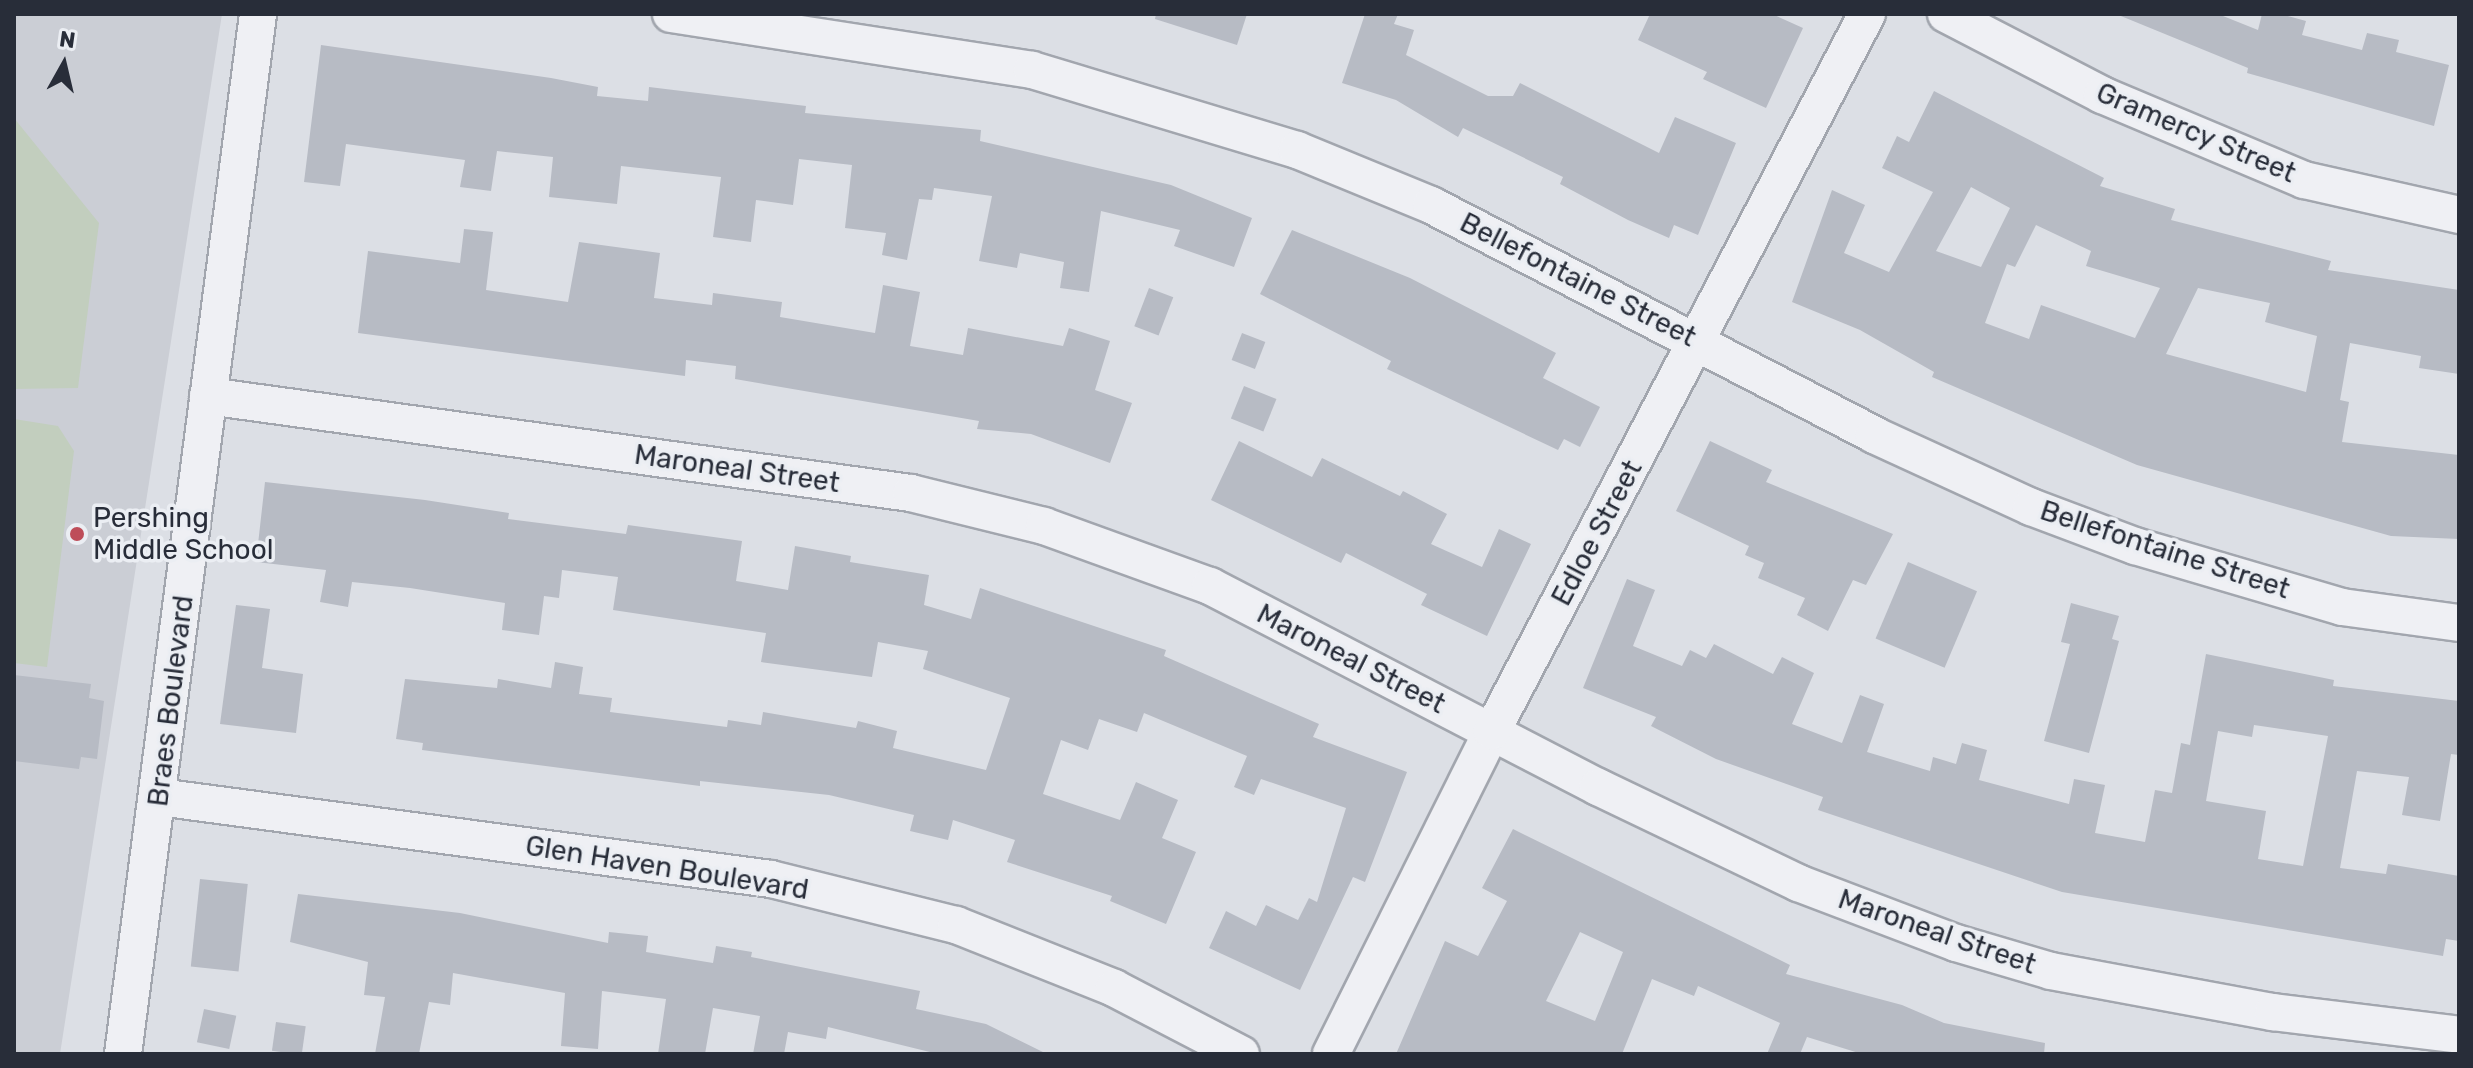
<!DOCTYPE html>
<html>
<head>
<meta charset="utf-8">
<style>
	body { margin:0 }
	#map { position:relative; width:2473px; height:1068px; overflow:hidden; background:#dcdfe5; font-family:Rubik,sans-serif }
	div>[style] { position:absolute }
	.built>* { inset:0; background:#cbced5 }
	.green>* { inset:0; background:#c2cebe }
	.building>* { inset:0; background:#b7bbc4; transform-origin:0 0 }
	.roads { filter:drop-shadow(2px 0 #a2a6ae) drop-shadow(-2px 0 #a2a6ae) drop-shadow(0 2px #a2a6ae) drop-shadow(0 -2px #a2a6ae) }
	.minor>* { height:36px; margin:-18px; padding:0 18px; transform-origin:18px; border-radius:18px; background:#eff0f4 }
	.dots>* { width:22px; height:22px; translate:-50% -50%; box-sizing:border-box; border:4px solid #ebeef3; border-radius:50% }
	span { translate:-50% -50%; white-space:nowrap; text-align:center; line-height:1.15; -webkit-text-stroke:7px #ebeef3; paint-order:stroke }
	.street-label { font-size:28px; color:#282d39 }
	.poi-label { font-size:28px; color:#282d39 }
	.left { translate:0 -50%; text-align:left }
	.frame { position:absolute; inset:0; border:16px solid #282d39; pointer-events:none }
	.north { position:absolute; left:24px; top:24px; width:80px; height:80px; -webkit-text-stroke:6px #ebeef3; paint-order:stroke; rotate:8deg; font-size:22px; font-weight:700; line-height:32px; text-align:center; color:#282d39 }
	.north::after { content:''; display:block; margin:auto; width:28px; height:36px; background:#282d39; clip-path:polygon(50% 0,100% 100%,50% 72%,0 100%) }
</style>
</head>
<body>
<div id="map">
	<div class="built">
		<i style="clip-path:polygon(14px 14px,222px 14px,60px 1054px,14px 1054px)"></i>
	</div>
	<div class="green">
		<i style="clip-path:polygon(14px 118px,99px 223px,78px 388px,14px 389px)"></i>
		<i style="clip-path:polygon(14px 419px,58px 426px,74px 451px,47px 667px,14px 663px)"></i>
	</div>
	<div class="building">
		<i style="clip-path:polygon(1156px 14px,1247px 14px,1237px 45px,1155px 19px)"></i>
		<i style="clip-path:polygon(1365px 14px,1398px 14px,1394px 24px,1414px 30px,1406px 55px,1488px 96px,1513px 96px,1520px 83px,1659px 153px,1675px 117px,1736px 143px,1698px 235px,1674px 225px,1669px 238px,1628px 220px,1560px 184px,1563px 177px,1463px 128px,1458px 137px,1396px 100px,1342px 83px)"></i>
		<i style="clip-path:polygon(1650px 14px,1772px 14px,1803px 28px,1766px 108px,1703px 79px,1707px 72px,1638px 40px)"></i>
		<i style="clip-path:polygon(2116px 14px,2218px 14px,2258px 30px,2262px 14px,2281px 14px,2306px 21px,2302px 35px,2362px 50px,2367px 33px,2399px 40px,2396px 52px,2449px 65px,2434px 126px,2247px 73px,2248px 68px)"></i>
		<i style="clip-path:polygon(321px 45px,551px 78px,598px 87px,597px 96px,648px 101px,649px 87px,806px 106px,805px 113px,981px 130px,980px 141px,1171px 185px,1252px 218px,1234px 267px,1174px 246px,1180px 230px,1101px 211px,1089px 292px,1060px 288px,1064px 262px,1020px 253px,1017px 268px,979px 261px,992px 196px,934px 188px,932px 200px,919px 199px,907px 260px,882px 255px,886px 233px,845px 228px,852px 165px,799px 159px,793px 205px,756px 200px,751px 242px,713px 237px,721px 177px,621px 166px,617px 204px,549px 197px,553px 157px,497px 151px,491px 191px,460px 187px,465px 160px,346px 144px,340px 186px,304px 182px)"></i>
		<i style="clip-path:polygon(evenodd,1934px 91px,2104px 178px,2100px 186px,2175px 209px,2171px 220px,2331px 261px,2328px 270px,2459px 290px,2459px 374px,2419px 368px,2421px 356px,2350px 343px,2340px 400px,2349px 402px,2342px 442px,2459px 455px,2459px 539px,2391px 536px,2137px 465px,1932px 377px,1934px 372px,1860px 330px,1792px 302px,1832px 190px,1865px 205px,1844px 253px,1889px 272px,1933px 192px,1882px 168px,1897px 136px,1909px 142px,1934px 91px,1971px 187px,2010px 208px,1981px 267px,1936px 251px,1971px 187px,1934px 91px,2036px 225px,2091px 251px,2086px 266px,2160px 288px,2135px 338px,2041px 305px,2029px 339px,1985px 323px,2007px 264px,2015px 267px,2036px 225px,1934px 91px,2198px 288px,2270px 303px,2265px 322px,2317px 336px,2306px 392px,2166px 354px,2198px 288px)"></i>
		<i style="clip-path:polygon(464px 229px,493px 232px,486px 290px,568px 302px,579px 242px,660px 253px,654px 298px,712px 305px,713px 293px,782px 302px,780px 317px,875px 333px,883px 285px,920px 292px,910px 346px,963px 355px,968px 328px,1063px 346px,1069px 328px,1110px 341px,1095px 390px,1132px 403px,1110px 463px,1031px 434px,977px 429px,979px 421px,735px 379px,736px 366px,686px 360px,685px 376px,358px 333px,368px 251px,460px 263px)"></i>
		<i style="clip-path:polygon(1292px 230px,1410px 278px,1556px 353px,1543px 378px,1600px 407px,1580px 447px,1564px 439px,1558px 450px,1387px 369px,1391px 361px,1260px 294px)"></i>
		<i style="left:1149px;top:288px;width:26px;height:41px;rotate:21deg"></i>
		<i style="left:1242px;top:333px;width:25px;height:29px;rotate:21deg"></i>
		<i style="left:1244px;top:386px;width:35px;height:35px;rotate:22deg"></i>
		<i style="clip-path:polygon(1239px 441px,1312px 477px,1322px 458px,1400px 496px,1403px 491px,1447px 514px,1431px 544px,1482px 567px,1499px 529px,1531px 544px,1487px 636px,1421px 605px,1427px 594px,1346px 553px,1341px 563px,1211px 500px)"></i>
		<i style="clip-path:polygon(1710px 441px,1772px 470px,1766px 482px,1893px 534px,1866px 585px,1853px 580px,1828px 631px,1797px 615px,1805px 598px,1758px 578px,1764px 563px,1745px 555px,1749px 546px,1676px 511px)"></i>
		<i style="clip-path:polygon(265px 482px,425px 500px,509px 513px,508px 519px,626px 534px,628px 525px,742px 541px,736px 581px,788px 590px,795px 546px,851px 556px,850px 562px,929px 575px,924px 605px,971px 619px,980px 588px,1166px 650px,1164px 656px,1319px 724px,1313px 737px,1407px 772px,1365px 882px,1353px 877px,1300px 990px,1209px 948px,1226px 911px,1256px 926px,1266px 905px,1298px 920px,1309px 898px,1317px 902px,1346px 808px,1261px 779px,1254px 795px,1234px 787px,1247px 756px,1144px 713px,1137px 732px,1099px 719px,1088px 750px,1061px 740px,1043px 794px,1120px 820px,1136px 782px,1178px 800px,1162px 838px,1196px 852px,1166px 924px,1110px 901px,1112px 896px,1007px 862px,1015px 840px,953px 820px,948px 840px,910px 831px,914px 815px,829px 795px,700px 781px,700px 786px,422px 750px,423px 743px,396px 739px,405px 679px,497px 688px,498px 679px,551px 688px,555px 662px,583px 667px,579px 694px,612px 698px,610px 712px,727px 727px,728px 720px,761px 725px,763px 712px,856px 728px,858px 721px,897px 731px,893px 748px,986px 770px,1010px 698px,923px 669px,928px 651px,878px 642px,872px 677px,761px 662px,766px 633px,613px 610px,618px 577px,562px 570px,559px 598px,544px 596px,539px 635px,502px 630px,505px 603px,410px 588px,352px 582px,348px 607px,320px 602px,326px 570px,256px 562px)"></i>
		<i style="left:1908px;top:562px;width:75px;height:83px;rotate:23deg"></i>
		<i style="clip-path:polygon(evenodd,1627px 579px,1655px 590px,1633px 646px,1682px 666px,1690px 650px,1706px 658px,1714px 644px,1773px 674px,1782px 657px,1814px 673px,1792px 724px,1842px 743px,1860px 695px,1884px 704px,1867px 752px,1930px 771px,1933px 757px,1956px 764px,1962px 743px,1987px 750px,1979px 780px,2069px 804px,2074px 779px,2105px 785px,2095px 833px,2145px 842px,2155px 790px,2172px 793px,2181px 743px,2190px 745px,2206px 654px,2334px 680px,2333px 686px,2459px 701px,2459px 755px,2451px 754px,2440px 821px,2402px 815px,2409px 777px,2357px 771px,2340px 868px,2386px 874px,2388px 864px,2459px 876px,2459px 941px,2446px 939px,2443px 956px,2062px 892px,1818px 810px,1823px 797px,1716px 759px,1651px 726px,1656px 717px,1583px 688px,1627px 579px,2254px 725px,2328px 736px,2303px 866px,2258px 859px,2266px 811px,2206px 801px,2218px 731px,2252px 737px,2254px 725px)"></i>
		<i style="clip-path:polygon(2071px 603px,2119px 616px,2112px 639px,2119px 641px,2089px 753px,2044px 741px,2070px 644px,2061px 642px)"></i>
		<i style="clip-path:polygon(236px 605px,270px 609px,262px 668px,303px 674px,296px 733px,220px 724px)"></i>
		<i style="clip-path:polygon(14px 675px,91px 684px,89px 698px,104px 701px,97px 759px,81px 757px,79px 769px,14px 761px)"></i>
		<i style="clip-path:polygon(evenodd,1513px 829px,1790px 965px,1786px 974px,1902px 1005px,1944px 1023px,2045px 1043px,2044px 1054px,1862px 1054px,1807px 1037px,1800px 1054px,1767px 1054px,1780px 1023px,1698px 986px,1694px 996px,1652px 979px,1622px 1054px,1396px 1054px,1445px 941px,1478px 956px,1507px 901px,1482px 888px,1513px 829px,1580px 932px,1623px 952px,1595px 1021px,1546px 1001px,1580px 932px)"></i>
		<i style="left:200px;top:879px;width:48px;height:88px;rotate:6deg"></i>
		<i style="clip-path:polygon(298px 894px,460px 913px,608px 943px,609px 932px,648px 936px,646px 952px,713px 963px,716px 946px,752px 952px,751px 957px,920px 991px,916px 1009px,986px 1024px,1047px 1054px,938px 1054px,828px 1027px,826px 1039px,788px 1032px,784px 1054px,753px 1054px,760px 1016px,713px 1008px,705px 1054px,658px 1054px,666px 999px,602px 991px,598px 1049px,561px 1046px,565px 993px,453px 973px,450px 1005px,429px 1002px,419px 1054px,375px 1054px,385px 997px,364px 995px,368px 962px,290px 942px)"></i>
		<i style="left:204px;top:1009px;width:33px;height:34px;rotate:12deg"></i>
		<i style="left:276px;top:1022px;width:30px;height:29px;rotate:8deg"></i>
	</div>
	<div class="roads">
		<div class="minor">
			<i style="left:671px;top:14px;width:365px;rotate:8.8deg"></i>
			<i style="left:1032px;top:70px;width:277px;rotate:16.8deg"></i>
			<i style="left:1297px;top:150px;width:145px;rotate:22.3deg"></i>
			<i style="left:1431px;top:205px;width:499px;rotate:27.4deg"></i>
			<i style="left:1874px;top:435px;width:173px;rotate:24.6deg"></i>
			<i style="left:2031px;top:507px;width:111px;rotate:20.6deg"></i>
			<i style="left:2135px;top:546px;width:216px;rotate:16.4deg"></i>
			<i style="left:2342px;top:607px;width:118px;rotate:7.8deg"></i>
			<i style="left:1946px;top:14px;width:176px;rotate:27.4deg"></i>
			<i style="left:2102px;top:95px;width:219px;rotate:22.8deg"></i>
			<i style="left:2304px;top:180px;width:159px;rotate:12.7deg"></i>
			<i style="left:208px;top:396px;width:710px;rotate:7.86deg"></i>
			<i style="left:911px;top:493px;width:137px;rotate:13.9deg"></i>
			<i style="left:1044px;top:526px;width:177px;rotate:19.9deg"></i>
			<i style="left:1210px;top:586px;width:437px;rotate:27.4deg"></i>
			<i style="left:1598px;top:787px;width:222px;rotate:25.6deg"></i>
			<i style="left:1798px;top:883px;width:169px;rotate:20.8deg"></i>
			<i style="left:1956px;top:943px;width:99px;rotate:16.4deg"></i>
			<i style="left:2051px;top:971px;width:226px;rotate:10.5deg"></i>
			<i style="left:2273px;top:1012px;width:187px;rotate:7deg"></i>
			<i style="left:159px;top:797px;width:617px;rotate:7.63deg"></i>
			<i style="left:771px;top:879px;width:191px;rotate:14deg"></i>
			<i style="left:956px;top:925px;width:170px;rotate:21.7deg"></i>
			<i style="left:1114px;top:988px;width:143px;rotate:27.5deg"></i>
			<i style="left:123px;top:1054px;width:1049px;rotate:-82.6deg"></i>
			<i style="left:1331px;top:1054px;width:361px;rotate:-63.5deg"></i>
			<i style="left:1492px;top:731px;width:809px;rotate:-62.39deg"></i>
		</div>
	</div>
	<div class="dots">
		<i style="left:77px;top:534px;background:#be4d59"></i>
	</div>
	<div class="street-label">
		<span style="left:2196px;top:133px;rotate:23deg">Gramercy Street</span>
		<span style="left:1578px;top:280px;rotate:27deg">Bellefontaine Street</span>
		<span style="left:737px;top:469px;rotate:8deg">Maroneal Street</span>
		<span style="left:1597px;top:533px;rotate:-62deg">Edloe Street</span>
		<span style="left:2165px;top:550px;rotate:18deg">Bellefontaine Street</span>
		<span style="left:1351px;top:659px;rotate:27deg">Maroneal Street</span>
		<span style="left:171px;top:701px;rotate:-83deg">Braes Boulevard</span>
		<span style="left:667px;top:868px;rotate:9deg">Glen Haven Boulevard</span>
		<span style="left:1937px;top:932px;rotate:19deg">Maroneal Street</span>
	</div>
	<div class="poi-label">
		<span class="left" style="left:93px;top:534px">Pershing<br>Middle School</span>
	</div>
	<div class="frame"></div>
	<div class="north">N</div>
</div>
</body>
</html>
